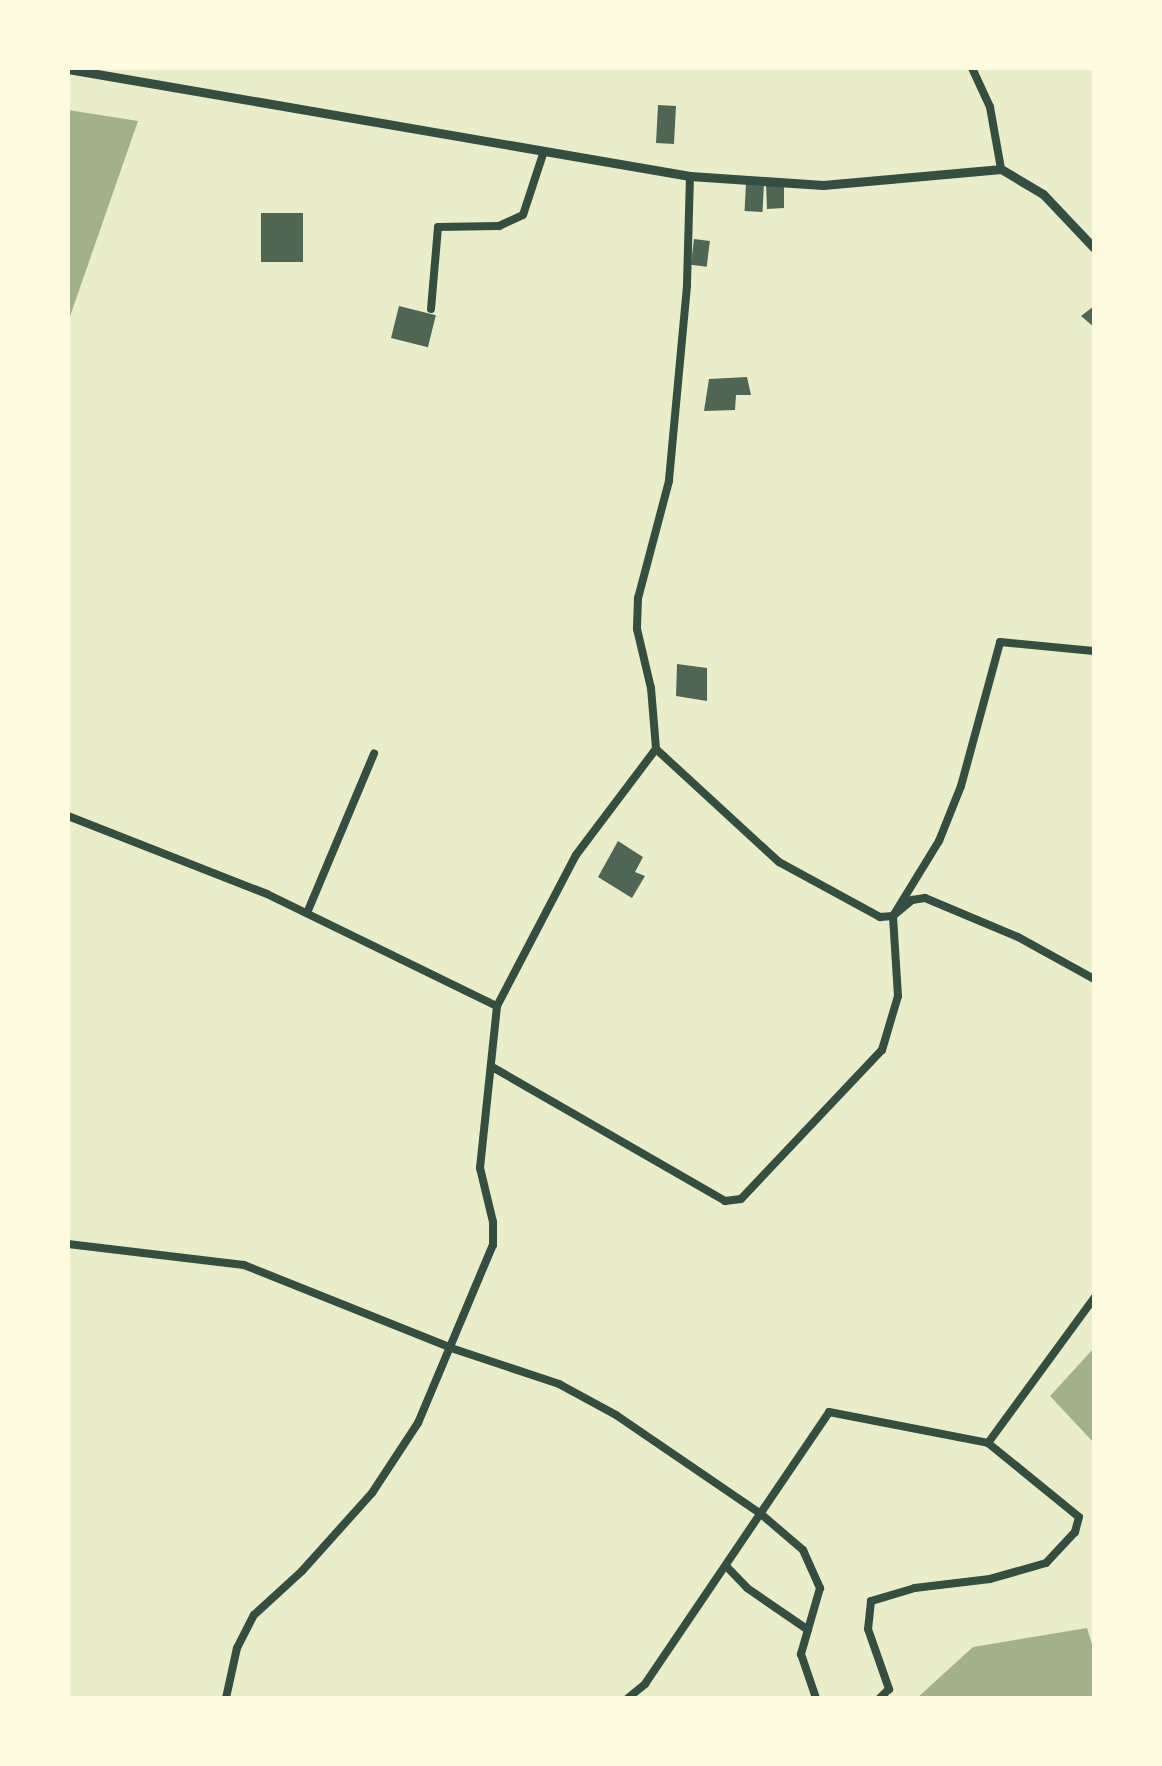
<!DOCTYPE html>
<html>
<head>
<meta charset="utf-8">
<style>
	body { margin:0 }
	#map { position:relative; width:1162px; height:1766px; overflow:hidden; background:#e9edc9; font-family:Manrope,sans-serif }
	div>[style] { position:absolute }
	.water>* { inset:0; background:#a3b18a }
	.building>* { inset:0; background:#4f6655; transform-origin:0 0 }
	.minor>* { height:8px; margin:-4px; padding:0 4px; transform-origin:4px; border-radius:4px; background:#344e41 }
	.tertiary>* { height:9px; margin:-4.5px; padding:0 4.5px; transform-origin:4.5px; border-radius:4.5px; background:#344e41 }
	span { translate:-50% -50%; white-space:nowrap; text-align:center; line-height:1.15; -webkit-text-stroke:10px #fefae0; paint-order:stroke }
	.frame { position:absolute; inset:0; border:70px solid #fefae0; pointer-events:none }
</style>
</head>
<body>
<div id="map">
	<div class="water">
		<i style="clip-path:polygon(68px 110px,138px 121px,68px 322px)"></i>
		<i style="clip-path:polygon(1094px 1348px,1094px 1443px,1050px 1396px)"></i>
		<i style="clip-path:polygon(1087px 1628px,1094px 1651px,1094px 1698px,917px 1698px,973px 1647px)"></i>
	</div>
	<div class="building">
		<i style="left:658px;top:105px;width:18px;height:38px;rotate:3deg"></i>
		<i style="left:746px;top:183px;width:18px;height:28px;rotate:3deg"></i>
		<i style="clip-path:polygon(766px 184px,784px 187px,784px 208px,767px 209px)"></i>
		<i style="left:261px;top:213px;width:42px;height:49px"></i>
		<i style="left:694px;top:239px;width:16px;height:26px;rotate:7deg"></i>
		<i style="left:399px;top:306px;width:38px;height:33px;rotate:14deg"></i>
		<i style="clip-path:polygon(1094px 306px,1094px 327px,1081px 316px)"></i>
		<i style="clip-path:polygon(747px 377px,751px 395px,736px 395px,735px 410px,704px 411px,709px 379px)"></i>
		<i style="clip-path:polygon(677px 664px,707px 668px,707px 701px,676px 696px)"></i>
		<i style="clip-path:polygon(618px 841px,643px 857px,635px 872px,645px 876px,632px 898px,598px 877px)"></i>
	</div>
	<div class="minor">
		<i style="left:972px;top:68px;width:43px;rotate:65.2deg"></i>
		<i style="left:990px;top:107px;width:63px;rotate:79.9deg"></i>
		<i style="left:690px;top:176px;width:110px;rotate:91.6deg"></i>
		<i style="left:687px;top:286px;width:196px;rotate:95.3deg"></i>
		<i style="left:669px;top:481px;width:121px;rotate:104.8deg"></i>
		<i style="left:638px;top:598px;width:31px;rotate:92deg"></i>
		<i style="left:637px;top:629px;width:61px;rotate:76.7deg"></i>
		<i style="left:651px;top:688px;width:61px;rotate:85.3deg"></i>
		<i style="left:656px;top:749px;width:167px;rotate:42.6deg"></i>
		<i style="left:779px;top:862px;width:115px;rotate:28.6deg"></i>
		<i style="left:880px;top:917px;width:13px;rotate:-4deg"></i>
		<i style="left:893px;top:916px;width:25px;rotate:-40deg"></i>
		<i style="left:912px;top:900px;width:13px;rotate:-9deg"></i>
		<i style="left:925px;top:898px;width:101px;rotate:22.8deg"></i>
		<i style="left:1018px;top:937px;width:87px;rotate:28.9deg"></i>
		<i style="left:431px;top:309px;width:82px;rotate:-85.1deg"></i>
		<i style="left:438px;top:227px;width:61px;rotate:-0.9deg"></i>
		<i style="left:499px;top:226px;width:26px;rotate:-25deg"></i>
		<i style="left:523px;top:215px;width:67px;rotate:-71.8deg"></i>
		<i style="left:68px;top:816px;width:214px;rotate:21.4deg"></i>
		<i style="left:267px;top:894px;width:256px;rotate:26deg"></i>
		<i style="left:307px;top:913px;width:173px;rotate:-67.2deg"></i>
		<i style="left:494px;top:1068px;width:267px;rotate:29.9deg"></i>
		<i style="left:725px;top:1201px;width:16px;rotate:-7deg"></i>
		<i style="left:741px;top:1199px;width:205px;rotate:-46.6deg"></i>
		<i style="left:882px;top:1050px;width:56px;rotate:-73.5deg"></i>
		<i style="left:898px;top:996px;width:80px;rotate:-93.6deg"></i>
		<i style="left:893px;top:916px;width:88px;rotate:-58.5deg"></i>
		<i style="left:939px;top:841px;width:59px;rotate:-68.2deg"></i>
		<i style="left:961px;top:786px;width:149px;rotate:-74.8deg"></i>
		<i style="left:1000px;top:642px;width:94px;rotate:5.5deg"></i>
		<i style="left:68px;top:1244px;width:177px;rotate:6.8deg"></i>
		<i style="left:244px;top:1265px;width:223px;rotate:21.8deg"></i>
		<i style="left:451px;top:1348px;width:114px;rotate:18.4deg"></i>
		<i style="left:559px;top:1384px;width:65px;rotate:28.5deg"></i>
		<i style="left:616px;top:1415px;width:176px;rotate:34.3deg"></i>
		<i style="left:761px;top:1514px;width:55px;rotate:40.6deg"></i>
		<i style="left:803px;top:1550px;width:42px;rotate:65.9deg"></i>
		<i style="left:820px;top:1588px;width:69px;rotate:106.1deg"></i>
		<i style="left:801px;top:1654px;width:46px;rotate:71.2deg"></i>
		<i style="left:988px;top:1443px;width:180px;rotate:-53.8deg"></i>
		<i style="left:726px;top:1566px;width:30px;rotate:46deg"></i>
		<i style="left:747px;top:1588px;width:74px;rotate:34.5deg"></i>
		<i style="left:226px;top:1698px;width:51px;rotate:-77.6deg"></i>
		<i style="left:237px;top:1648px;width:37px;rotate:-63deg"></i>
		<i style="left:254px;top:1615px;width:65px;rotate:-42.5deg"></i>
		<i style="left:302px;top:1571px;width:105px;rotate:-48.1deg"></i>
		<i style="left:372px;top:1493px;width:84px;rotate:-56.7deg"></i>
		<i style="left:418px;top:1423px;width:193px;rotate:-67.2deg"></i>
		<i style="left:493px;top:1245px;width:23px;rotate:-90deg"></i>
		<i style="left:493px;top:1222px;width:56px;rotate:-103.5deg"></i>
		<i style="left:480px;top:1168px;width:163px;rotate:-84deg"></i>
		<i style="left:497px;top:1006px;width:170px;rotate:-62.4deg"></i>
		<i style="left:576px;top:855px;width:133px;rotate:-53deg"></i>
		<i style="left:628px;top:1698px;width:22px;rotate:-39deg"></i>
		<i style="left:645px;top:1684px;width:328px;rotate:-55.9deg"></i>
		<i style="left:829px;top:1412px;width:162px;rotate:11deg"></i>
		<i style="left:988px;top:1443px;width:117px;rotate:39.1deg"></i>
		<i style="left:1079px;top:1517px;width:16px;rotate:105deg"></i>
		<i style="left:1075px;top:1532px;width:42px;rotate:133.1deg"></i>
		<i style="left:1046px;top:1563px;width:58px;rotate:164.1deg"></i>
		<i style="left:990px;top:1579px;width:76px;rotate:173.2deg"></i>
		<i style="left:915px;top:1588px;width:46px;rotate:163.5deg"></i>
		<i style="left:871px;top:1601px;width:28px;rotate:96deg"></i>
		<i style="left:868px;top:1629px;width:64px;rotate:70.7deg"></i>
		<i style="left:889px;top:1689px;width:13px;rotate:135deg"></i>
	</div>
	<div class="tertiary">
		<i style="left:68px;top:69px;width:631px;rotate:9.76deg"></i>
		<i style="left:690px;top:176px;width:133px;rotate:3.9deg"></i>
		<i style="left:823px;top:185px;width:179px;rotate:-5.1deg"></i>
		<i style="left:1001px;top:169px;width:49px;rotate:30.8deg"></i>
		<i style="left:1043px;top:194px;width:74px;rotate:46.6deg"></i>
	</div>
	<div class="frame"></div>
</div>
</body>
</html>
